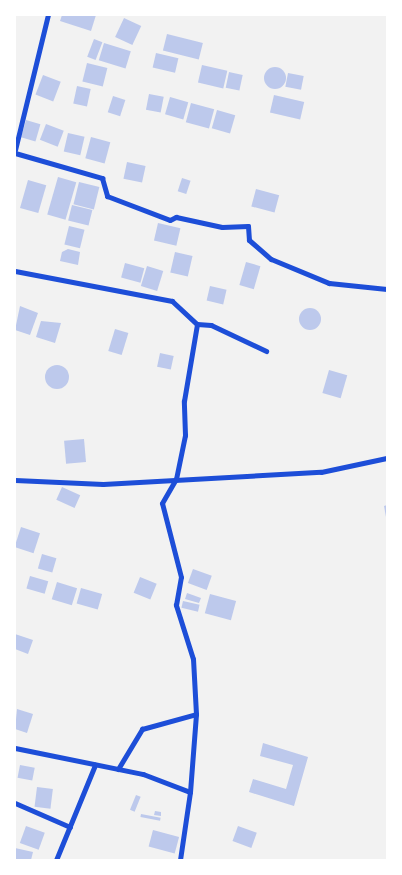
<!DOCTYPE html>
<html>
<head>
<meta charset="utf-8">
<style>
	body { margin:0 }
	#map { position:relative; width:402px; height:875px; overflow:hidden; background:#f2f2f2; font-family:Mulish,sans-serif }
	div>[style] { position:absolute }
	.building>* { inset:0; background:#bdc9ec; transform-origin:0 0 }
	.round { border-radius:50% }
	.minor>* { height:5px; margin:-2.5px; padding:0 2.5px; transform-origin:2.5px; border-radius:2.5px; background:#1d4ed8 }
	span { translate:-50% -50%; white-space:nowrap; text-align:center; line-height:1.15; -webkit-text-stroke:4px #fff; paint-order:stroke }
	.frame { position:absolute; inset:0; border:16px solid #fff; pointer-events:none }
</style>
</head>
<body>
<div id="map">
	<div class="building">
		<i style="clip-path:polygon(62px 15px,96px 15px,91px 31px,60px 21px)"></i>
		<i style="left:124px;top:18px;width:19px;height:21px;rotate:25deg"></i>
		<i style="left:167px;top:34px;width:37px;height:17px;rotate:14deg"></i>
		<i style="left:94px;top:39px;width:9px;height:19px;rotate:21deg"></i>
		<i style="left:104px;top:43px;width:28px;height:18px;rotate:17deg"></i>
		<i style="left:156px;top:53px;width:23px;height:15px;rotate:13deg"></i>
		<i style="left:87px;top:63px;width:21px;height:19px;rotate:14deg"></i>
		<i style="left:202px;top:65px;width:26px;height:18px;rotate:13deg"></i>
		<i class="round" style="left:264px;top:67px;width:22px;height:22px"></i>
		<i style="left:229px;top:72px;width:14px;height:16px;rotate:12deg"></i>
		<i style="left:288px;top:73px;width:16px;height:14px;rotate:11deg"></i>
		<i style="left:43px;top:75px;width:19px;height:21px;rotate:21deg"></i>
		<i style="left:77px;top:86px;width:14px;height:18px;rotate:12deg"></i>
		<i style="left:149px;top:94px;width:15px;height:16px;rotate:11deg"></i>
		<i style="left:274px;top:95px;width:31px;height:18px;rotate:13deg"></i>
		<i style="left:113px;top:96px;width:13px;height:17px;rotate:18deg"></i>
		<i style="left:170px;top:97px;width:19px;height:18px;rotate:16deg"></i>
		<i style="left:191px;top:103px;width:24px;height:20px;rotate:15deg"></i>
		<i style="left:217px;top:110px;width:19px;height:19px;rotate:16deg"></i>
		<i style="left:26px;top:120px;width:15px;height:18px;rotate:16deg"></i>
		<i style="left:46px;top:124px;width:19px;height:17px;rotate:21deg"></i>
		<i style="left:68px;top:133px;width:17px;height:19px;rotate:13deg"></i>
		<i style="left:91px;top:137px;width:20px;height:22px;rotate:15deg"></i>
		<i style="left:127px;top:162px;width:19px;height:17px;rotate:12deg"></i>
		<i style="left:58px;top:177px;width:19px;height:39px;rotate:16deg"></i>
		<i style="left:182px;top:178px;width:9px;height:14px;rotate:18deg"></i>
		<i style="left:28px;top:180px;width:19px;height:29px;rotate:16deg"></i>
		<i style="left:79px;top:182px;width:21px;height:23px;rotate:14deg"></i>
		<i style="left:256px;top:189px;width:24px;height:18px;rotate:15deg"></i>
		<i style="left:72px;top:205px;width:21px;height:16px;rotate:14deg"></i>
		<i style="left:158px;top:223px;width:23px;height:18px;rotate:13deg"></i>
		<i style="left:69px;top:226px;width:16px;height:19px;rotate:14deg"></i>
		<i style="clip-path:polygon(68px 249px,80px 252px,78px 265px,60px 261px,62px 252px)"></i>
		<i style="left:175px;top:252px;width:18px;height:21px;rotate:13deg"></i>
		<i style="left:246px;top:262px;width:15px;height:24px;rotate:16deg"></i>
		<i style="left:125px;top:263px;width:20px;height:15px;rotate:15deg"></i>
		<i style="left:147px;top:266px;width:17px;height:21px;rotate:17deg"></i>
		<i style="left:210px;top:286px;width:17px;height:15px;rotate:13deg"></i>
		<i style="clip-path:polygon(20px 306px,38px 313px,30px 335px,15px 330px)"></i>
		<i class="round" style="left:299px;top:308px;width:22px;height:22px"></i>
		<i style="clip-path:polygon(41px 321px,61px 323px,55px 343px,36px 337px)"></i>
		<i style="left:115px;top:329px;width:14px;height:23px;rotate:17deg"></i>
		<i style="left:160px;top:353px;width:14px;height:14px;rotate:12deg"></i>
		<i class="round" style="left:45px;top:365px;width:24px;height:24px"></i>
		<i style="left:329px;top:370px;width:19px;height:24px;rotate:16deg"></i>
		<i style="left:84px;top:439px;width:23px;height:20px;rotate:85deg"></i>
		<i style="left:62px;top:487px;width:20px;height:14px;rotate:24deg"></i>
		<i style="clip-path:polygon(387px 505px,387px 517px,386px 517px,384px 506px)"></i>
		<i style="left:21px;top:527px;width:20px;height:21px;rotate:18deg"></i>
		<i style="left:42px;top:554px;width:15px;height:15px;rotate:16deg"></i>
		<i style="left:193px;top:569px;width:20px;height:15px;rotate:20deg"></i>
		<i style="left:30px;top:576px;width:19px;height:13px;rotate:16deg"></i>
		<i style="left:140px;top:577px;width:18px;height:17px;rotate:22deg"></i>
		<i style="left:57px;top:582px;width:21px;height:18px;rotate:17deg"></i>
		<i style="left:81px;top:588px;width:22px;height:16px;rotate:16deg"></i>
		<i style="clip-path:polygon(187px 593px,201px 598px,199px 603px,185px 599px)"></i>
		<i style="left:210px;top:594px;width:27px;height:20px;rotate:15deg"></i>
		<i style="left:183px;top:601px;width:17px;height:7px;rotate:13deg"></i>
		<i style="clip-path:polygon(15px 634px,33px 640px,28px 654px,15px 649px)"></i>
		<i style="clip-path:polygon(17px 709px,33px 714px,27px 733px,15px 729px)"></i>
		<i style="clip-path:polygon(263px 743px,308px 757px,294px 806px,249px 792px,253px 779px,286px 789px,293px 765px,260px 756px)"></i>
		<i style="left:20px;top:765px;width:15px;height:13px;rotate:11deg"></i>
		<i style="left:37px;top:787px;width:16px;height:20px;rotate:7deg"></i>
		<i style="left:136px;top:795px;width:5px;height:16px;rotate:22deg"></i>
		<i style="clip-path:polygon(155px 811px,161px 812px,161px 816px,154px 815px)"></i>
		<i style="left:141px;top:814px;width:20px;height:3px;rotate:11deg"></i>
		<i style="left:26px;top:826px;width:20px;height:18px;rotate:20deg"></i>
		<i style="left:238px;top:826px;width:20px;height:16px;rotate:20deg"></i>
		<i style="left:153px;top:830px;width:27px;height:17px;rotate:15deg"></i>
		<i style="clip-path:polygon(15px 848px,33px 852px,31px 860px,15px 860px)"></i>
	</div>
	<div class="minor">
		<i style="left:15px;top:150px;width:139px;rotate:-76.3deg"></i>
		<i style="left:15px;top:153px;width:91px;rotate:16deg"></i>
		<i style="left:102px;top:178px;width:19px;rotate:74deg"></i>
		<i style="left:107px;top:196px;width:67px;rotate:20.9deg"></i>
		<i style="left:170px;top:220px;width:7px;rotate:-27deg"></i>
		<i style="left:176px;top:217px;width:47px;rotate:12.3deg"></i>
		<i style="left:222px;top:227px;width:26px;rotate:-2deg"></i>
		<i style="left:248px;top:226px;width:14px;rotate:86deg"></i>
		<i style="left:249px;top:240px;width:29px;rotate:41deg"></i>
		<i style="left:271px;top:259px;width:63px;rotate:22.5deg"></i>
		<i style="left:329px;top:283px;width:58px;rotate:5.9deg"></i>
		<i style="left:15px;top:271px;width:160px;rotate:10.8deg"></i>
		<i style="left:172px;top:301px;width:34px;rotate:43deg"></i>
		<i style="left:197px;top:324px;width:14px;rotate:4deg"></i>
		<i style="left:211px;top:325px;width:61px;rotate:25.3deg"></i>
		<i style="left:15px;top:480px;width:88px;rotate:2.6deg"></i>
		<i style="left:103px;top:484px;width:218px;rotate:-3.2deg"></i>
		<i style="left:321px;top:472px;width:67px;rotate:-12deg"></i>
		<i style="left:15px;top:748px;width:131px;rotate:11.5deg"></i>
		<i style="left:143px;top:774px;width:50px;rotate:21deg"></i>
		<i style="left:190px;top:792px;width:69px;rotate:98.4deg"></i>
		<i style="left:118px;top:769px;width:47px;rotate:-59deg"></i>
		<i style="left:142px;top:729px;width:56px;rotate:-15.5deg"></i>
		<i style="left:196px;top:714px;width:55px;rotate:-93.1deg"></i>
		<i style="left:193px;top:659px;width:57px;rotate:-107.5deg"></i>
		<i style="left:176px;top:605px;width:28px;rotate:-80deg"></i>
		<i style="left:181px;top:577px;width:76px;rotate:-104.4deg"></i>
		<i style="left:162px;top:503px;width:28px;rotate:-60deg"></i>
		<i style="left:176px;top:479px;width:45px;rotate:-78.4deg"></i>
		<i style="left:185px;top:435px;width:34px;rotate:-92deg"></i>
		<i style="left:184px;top:401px;width:78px;rotate:-80.4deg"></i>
		<i style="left:190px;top:792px;width:78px;rotate:-85.6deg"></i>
		<i style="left:15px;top:803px;width:60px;rotate:23.6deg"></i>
		<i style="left:56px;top:860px;width:103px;rotate:-67.7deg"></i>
	</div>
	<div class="frame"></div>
</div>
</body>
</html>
